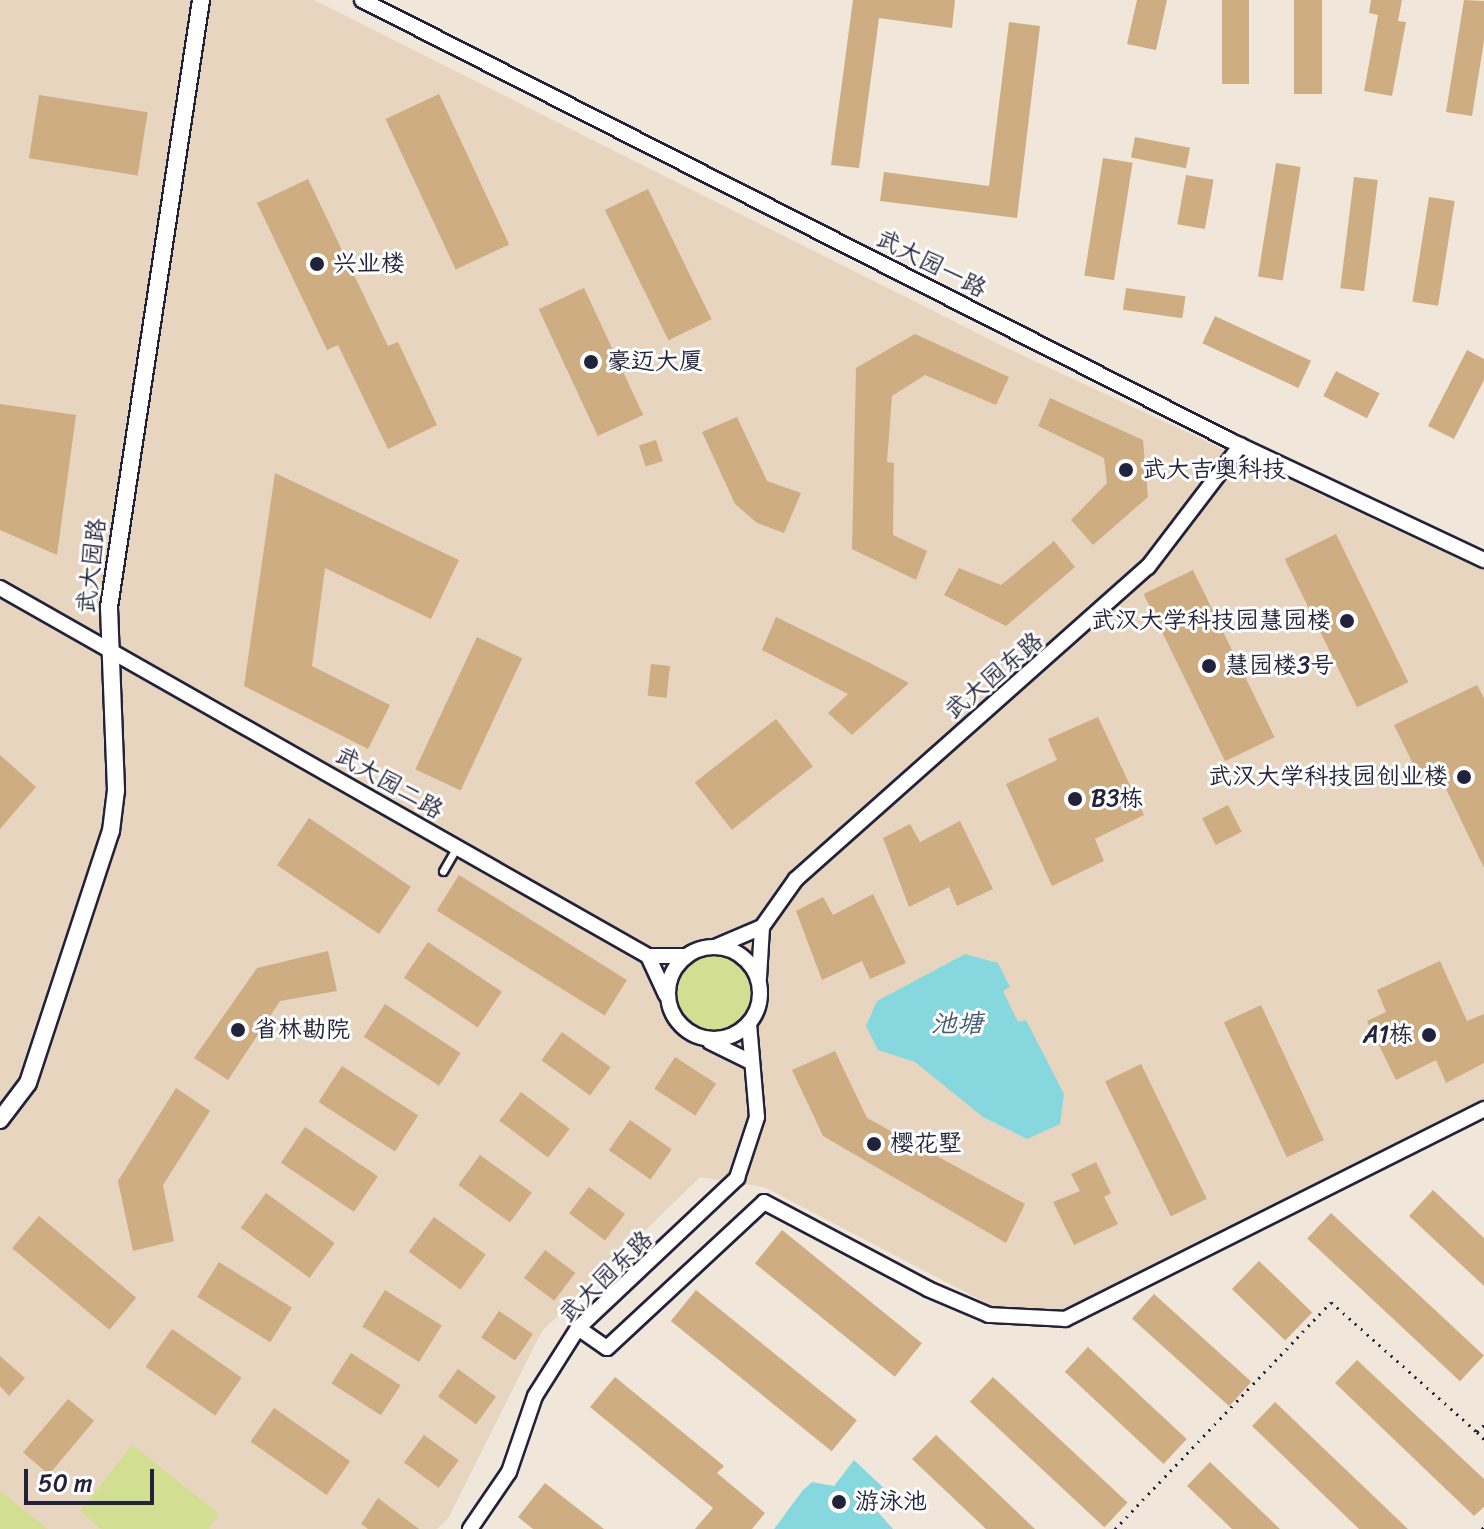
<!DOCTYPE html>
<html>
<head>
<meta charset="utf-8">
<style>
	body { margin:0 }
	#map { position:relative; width:1484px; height:1529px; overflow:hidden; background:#f1e6da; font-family:Sriracha,"LXGW WenKai TC",sans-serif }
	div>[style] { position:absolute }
	.built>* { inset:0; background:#e7d5c0 }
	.green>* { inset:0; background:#d2df93 }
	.round { border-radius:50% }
	.water>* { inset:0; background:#86d8de }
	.building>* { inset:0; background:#cfad82; transform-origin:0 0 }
	.path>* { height:3px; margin-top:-1.5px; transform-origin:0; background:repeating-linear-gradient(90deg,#22223b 0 2px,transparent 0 8px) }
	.roads { filter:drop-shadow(2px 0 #22223b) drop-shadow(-2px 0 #22223b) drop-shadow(0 2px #22223b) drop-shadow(0 -2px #22223b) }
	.service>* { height:7px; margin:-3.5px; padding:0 3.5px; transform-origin:3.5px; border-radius:3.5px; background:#fff }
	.minor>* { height:14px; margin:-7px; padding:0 7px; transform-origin:7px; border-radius:7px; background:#fff }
	.minor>.ring { margin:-7px; padding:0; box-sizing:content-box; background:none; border:14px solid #fff; border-radius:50% }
	.tertiary>* { height:16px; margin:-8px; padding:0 8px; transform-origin:8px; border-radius:8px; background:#fff }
	.dots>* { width:22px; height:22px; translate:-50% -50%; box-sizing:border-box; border:4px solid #fff; border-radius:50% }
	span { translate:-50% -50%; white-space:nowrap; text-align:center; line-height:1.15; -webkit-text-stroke:6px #fff; paint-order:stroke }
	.poi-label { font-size:24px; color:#22223b }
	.left { translate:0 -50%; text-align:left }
	.right { translate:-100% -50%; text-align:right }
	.street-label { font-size:24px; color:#22223b }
	.water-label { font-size:26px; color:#40596c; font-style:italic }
	.scale { position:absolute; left:24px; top:1469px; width:130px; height:36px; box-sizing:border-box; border:4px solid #22223b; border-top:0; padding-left:10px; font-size:24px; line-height:28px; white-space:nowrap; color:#22223b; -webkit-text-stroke:6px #fff; paint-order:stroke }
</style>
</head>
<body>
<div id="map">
	<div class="built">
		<i style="clip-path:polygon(0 0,314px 0,1011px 350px,1484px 571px,1484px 1107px,1065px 1319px,992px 1306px,764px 1187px,700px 1177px,542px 1331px,449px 1517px,437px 1529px,0 1529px)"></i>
	</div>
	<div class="green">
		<i class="round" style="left:675px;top:955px;width:78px;height:78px"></i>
		<i style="clip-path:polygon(132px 1445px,219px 1514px,208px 1529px,101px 1529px,80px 1511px)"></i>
		<i style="clip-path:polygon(0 1491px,48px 1529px,0 1529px)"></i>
	</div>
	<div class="water">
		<i style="clip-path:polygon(965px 954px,998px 963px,1010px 987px,1003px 991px,1018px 1022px,1026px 1020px,1064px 1094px,1060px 1124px,1027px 1139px,983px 1117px,915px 1062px,878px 1050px,866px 1026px,877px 1001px)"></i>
		<i style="clip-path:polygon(854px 1460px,890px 1494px,877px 1511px,893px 1529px,774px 1529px,803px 1490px,812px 1482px,834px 1486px)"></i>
	</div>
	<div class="building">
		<i style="clip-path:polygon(853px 0,955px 0,952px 28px,879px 18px,859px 168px,831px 165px)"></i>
		<i style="clip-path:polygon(1137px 0,1167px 0,1156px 50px,1127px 44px)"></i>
		<i style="left:1222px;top:0;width:27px;height:84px"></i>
		<i style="left:1294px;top:0;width:28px;height:94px"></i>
		<i style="clip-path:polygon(1371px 0,1402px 0,1398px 21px,1406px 22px,1392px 96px,1364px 91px,1378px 15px,1369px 13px)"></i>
		<i style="clip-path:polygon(1464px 0,1484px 1px,1484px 41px,1472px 116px,1446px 112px)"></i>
		<i style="clip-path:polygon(1009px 22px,1040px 26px,1017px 218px,880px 201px,884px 172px,989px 186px)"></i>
		<i style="left:439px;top:94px;width:166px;height:59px;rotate:65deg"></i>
		<i style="left:39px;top:95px;width:110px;height:64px;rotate:9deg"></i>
		<i style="left:1135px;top:137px;width:56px;height:21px;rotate:11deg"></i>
		<i style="left:1103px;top:158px;width:30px;height:119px;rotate:9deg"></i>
		<i style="left:1276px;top:163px;width:25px;height:115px;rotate:9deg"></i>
		<i style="left:1186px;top:175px;width:28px;height:50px;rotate:10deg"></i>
		<i style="left:1354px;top:177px;width:24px;height:112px;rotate:7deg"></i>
		<i style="clip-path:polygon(308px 179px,388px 346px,398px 342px,437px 425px,388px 449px,338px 345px,327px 350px,257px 203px)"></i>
		<i style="left:648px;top:189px;width:145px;height:48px;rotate:64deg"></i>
		<i style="left:1429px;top:197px;width:26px;height:106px;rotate:9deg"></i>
		<i style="left:584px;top:288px;width:140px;height:50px;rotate:65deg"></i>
		<i style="left:1126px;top:288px;width:60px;height:22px;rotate:8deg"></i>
		<i style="left:1215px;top:316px;width:106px;height:30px;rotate:25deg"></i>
		<i style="clip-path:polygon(915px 334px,1009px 377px,996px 405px,925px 375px,892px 396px,887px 462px,894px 463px,893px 535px,927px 551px,916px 580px,852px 549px,856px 368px)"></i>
		<i style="clip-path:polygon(1467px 350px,1484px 359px,1484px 380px,1454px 439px,1428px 426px)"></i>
		<i style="left:1336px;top:371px;width:49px;height:28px;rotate:27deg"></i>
		<i style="clip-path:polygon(1050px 398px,1143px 440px,1148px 497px,1093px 545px,1071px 520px,1107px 483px,1104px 458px,1038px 426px)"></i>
		<i style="clip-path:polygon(0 404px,76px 415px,57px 555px,0 530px)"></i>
		<i style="clip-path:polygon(737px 417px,767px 481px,801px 493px,784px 533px,757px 523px,735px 504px,702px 432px)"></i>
		<i style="left:656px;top:440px;width:22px;height:18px;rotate:72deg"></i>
		<i style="clip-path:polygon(275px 473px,459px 560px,431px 619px,325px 568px,312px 666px,390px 705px,368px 749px,244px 686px)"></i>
		<i style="left:1336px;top:534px;width:165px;height:57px;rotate:64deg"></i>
		<i style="clip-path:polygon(1054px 541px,1075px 567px,1006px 626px,944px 595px,959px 568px,1001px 585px)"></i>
		<i style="left:1193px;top:570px;width:186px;height:55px;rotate:64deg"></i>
		<i style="clip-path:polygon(776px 617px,866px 661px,909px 683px,852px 735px,828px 713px,848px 694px,762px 650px)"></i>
		<i style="left:477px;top:637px;width:50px;height:146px;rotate:25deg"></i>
		<i style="left:651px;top:664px;width:19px;height:32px;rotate:6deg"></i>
		<i style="clip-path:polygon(1477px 685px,1484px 698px,1484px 868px,1436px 768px,1419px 776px,1394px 725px)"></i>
		<i style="clip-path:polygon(1098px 717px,1144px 815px,1095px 839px,1104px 861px,1052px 886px,1006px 784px,1057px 760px,1048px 739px)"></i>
		<i style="left:776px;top:719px;width:60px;height:103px;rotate:52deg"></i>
		<i style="clip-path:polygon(0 755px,36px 787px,0 829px)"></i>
		<i style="left:1228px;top:805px;width:30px;height:29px;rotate:63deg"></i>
		<i style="left:309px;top:818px;width:123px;height:57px;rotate:34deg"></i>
		<i style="clip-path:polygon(960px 821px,993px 889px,957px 906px,949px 887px,909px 907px,883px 838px,910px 824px,920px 842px)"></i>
		<i style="left:459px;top:875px;width:198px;height:42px;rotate:32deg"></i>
		<i style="clip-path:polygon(873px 894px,906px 963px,870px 979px,862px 961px,822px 980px,796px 911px,823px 897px,833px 915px)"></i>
		<i style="left:428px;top:942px;width:89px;height:43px;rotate:34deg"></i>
		<i style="clip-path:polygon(328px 951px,337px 991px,280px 1001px,228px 1080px,194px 1058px,257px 968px)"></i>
		<i style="clip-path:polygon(1440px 961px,1467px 1021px,1484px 1014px,1484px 1063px,1446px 1083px,1436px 1060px,1396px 1080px,1367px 1021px,1386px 1012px,1377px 990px)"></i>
		<i style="left:385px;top:1004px;width:90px;height:39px;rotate:33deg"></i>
		<i style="left:1261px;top:1005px;width:149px;height:41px;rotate:65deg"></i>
		<i style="left:562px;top:1032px;width:60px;height:35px;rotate:36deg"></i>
		<i style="clip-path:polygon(835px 1051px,867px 1118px,1025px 1204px,1006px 1243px,823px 1136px,792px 1070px)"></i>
		<i style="left:675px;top:1057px;width:49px;height:38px;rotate:33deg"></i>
		<i style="left:1141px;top:1064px;width:150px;height:40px;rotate:64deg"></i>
		<i style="left:342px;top:1066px;width:91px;height:43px;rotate:33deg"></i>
		<i style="clip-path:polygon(176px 1088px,210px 1111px,163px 1185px,174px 1241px,133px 1251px,118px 1181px)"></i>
		<i style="left:521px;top:1092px;width:61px;height:36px;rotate:37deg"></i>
		<i style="left:630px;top:1120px;width:51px;height:37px;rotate:35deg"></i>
		<i style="left:305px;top:1127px;width:88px;height:43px;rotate:34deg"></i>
		<i style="left:480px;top:1155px;width:64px;height:37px;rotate:36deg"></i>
		<i style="clip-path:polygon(1096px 1162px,1111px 1193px,1104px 1197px,1118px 1224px,1074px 1245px,1053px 1202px,1080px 1191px,1071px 1174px)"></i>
		<i style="left:589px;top:1187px;width:45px;height:33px;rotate:37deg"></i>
		<i style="clip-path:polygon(1433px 1190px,1484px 1238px,1484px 1286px,1409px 1216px)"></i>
		<i style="left:266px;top:1193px;width:85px;height:43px;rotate:36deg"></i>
		<i style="left:1331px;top:1213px;width:209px;height:35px;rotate:43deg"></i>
		<i style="left:39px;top:1216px;width:127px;height:42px;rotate:40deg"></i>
		<i style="left:434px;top:1217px;width:64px;height:43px;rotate:36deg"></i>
		<i style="left:782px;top:1230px;width:180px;height:43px;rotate:39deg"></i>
		<i style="left:545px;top:1250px;width:38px;height:35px;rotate:37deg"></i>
		<i style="left:1259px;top:1261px;width:74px;height:39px;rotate:44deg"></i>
		<i style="left:219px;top:1262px;width:86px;height:41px;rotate:32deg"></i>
		<i style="left:385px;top:1290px;width:67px;height:43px;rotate:32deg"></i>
		<i style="left:696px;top:1290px;width:207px;height:40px;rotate:39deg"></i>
		<i style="left:1154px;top:1294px;width:131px;height:33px;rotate:42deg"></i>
		<i style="left:499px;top:1311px;width:41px;height:32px;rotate:34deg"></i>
		<i style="left:172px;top:1329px;width:85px;height:46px;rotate:35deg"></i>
		<i style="left:1088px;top:1347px;width:135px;height:34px;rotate:43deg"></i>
		<i style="left:351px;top:1353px;width:59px;height:36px;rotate:33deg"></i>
		<i style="clip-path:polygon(0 1356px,25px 1378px,9px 1396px,0 1386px)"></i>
		<i style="clip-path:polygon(1357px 1360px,1484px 1479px,1484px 1507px,1474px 1516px,1335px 1383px)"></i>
		<i style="left:458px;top:1369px;width:47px;height:34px;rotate:36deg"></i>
		<i style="clip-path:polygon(615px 1377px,724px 1466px,717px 1473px,765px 1513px,752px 1529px,695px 1529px,713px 1508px,590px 1407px)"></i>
		<i style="left:993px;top:1377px;width:184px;height:34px;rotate:43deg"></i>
		<i style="left:68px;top:1399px;width:34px;height:70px;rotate:40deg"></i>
		<i style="clip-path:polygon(1275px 1402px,1408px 1529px,1359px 1529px,1252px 1426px)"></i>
		<i style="left:274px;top:1408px;width:93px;height:41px;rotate:35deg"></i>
		<i style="left:424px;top:1435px;width:43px;height:34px;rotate:36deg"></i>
		<i style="clip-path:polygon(936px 1435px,1035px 1529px,986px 1529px,912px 1459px)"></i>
		<i style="clip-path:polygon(1210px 1462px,1280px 1529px,1232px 1529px,1187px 1486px)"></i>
		<i style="clip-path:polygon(545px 1483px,604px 1529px,533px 1529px,518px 1517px)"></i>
		<i style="clip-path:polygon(378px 1498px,419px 1529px,368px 1529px,361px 1524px)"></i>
	</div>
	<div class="path">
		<i style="left:1484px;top:1425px;width:10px;rotate:135deg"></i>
		<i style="left:1477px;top:1432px;width:10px;rotate:45deg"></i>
		<i style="left:1115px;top:1529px;width:313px;rotate:-46.4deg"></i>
		<i style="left:1331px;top:1302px;width:195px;rotate:41.7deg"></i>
		<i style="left:1482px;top:1529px;width:3px;rotate:-45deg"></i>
	</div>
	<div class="roads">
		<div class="service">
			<i style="left:443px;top:871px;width:28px;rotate:-60deg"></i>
		</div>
		<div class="minor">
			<i style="left:362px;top:0;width:972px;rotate:26.91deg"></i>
			<i style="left:1229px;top:440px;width:282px;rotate:25.2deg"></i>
			<i style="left:0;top:588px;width:745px;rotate:29.59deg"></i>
			<i style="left:648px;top:956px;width:38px"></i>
			<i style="left:762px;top:927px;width:59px;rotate:-54.7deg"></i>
			<i style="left:796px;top:879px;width:470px;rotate:-41.6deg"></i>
			<i style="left:1148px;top:567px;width:153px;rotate:-52.7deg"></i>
			<i class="ring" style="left:668px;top:947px;width:78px;height:78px"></i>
			<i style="left:715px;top:947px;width:51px;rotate:-23.1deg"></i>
			<i style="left:648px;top:956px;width:43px;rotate:65.2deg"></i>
			<i style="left:759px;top:978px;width:51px;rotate:-86.6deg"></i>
			<i style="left:710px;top:1042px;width:43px;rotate:26deg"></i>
			<i style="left:578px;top:1328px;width:35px;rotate:35deg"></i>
			<i style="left:607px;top:1348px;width:214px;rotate:-42.9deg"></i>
			<i style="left:764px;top:1202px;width:186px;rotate:27.9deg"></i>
			<i style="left:928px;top:1289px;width:66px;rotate:23.1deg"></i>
			<i style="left:989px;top:1315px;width:76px;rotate:3deg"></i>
			<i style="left:1065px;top:1319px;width:469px;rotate:-26.6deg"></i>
			<i style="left:470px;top:1529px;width:69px;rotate:-55.6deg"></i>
			<i style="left:509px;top:1472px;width:80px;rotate:-71.1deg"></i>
			<i style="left:535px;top:1396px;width:80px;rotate:-57.7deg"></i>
			<i style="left:578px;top:1328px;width:219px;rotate:-43.3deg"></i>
			<i style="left:737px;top:1178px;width:64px;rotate:-71.8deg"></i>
			<i style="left:757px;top:1117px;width:93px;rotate:-94.9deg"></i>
		</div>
		<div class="tertiary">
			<i style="left:0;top:1120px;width:46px;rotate:-52.9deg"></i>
			<i style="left:28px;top:1083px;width:265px;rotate:-71.8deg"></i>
			<i style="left:111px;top:831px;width:41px;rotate:-83deg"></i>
			<i style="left:116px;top:790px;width:183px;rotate:-92.2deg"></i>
			<i style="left:109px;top:607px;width:614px;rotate:-81.38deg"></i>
		</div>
	</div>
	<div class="dots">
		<i style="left:317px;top:264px;background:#22223b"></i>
		<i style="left:591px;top:362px;background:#22223b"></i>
		<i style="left:1126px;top:470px;background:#22223b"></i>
		<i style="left:1347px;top:621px;background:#22223b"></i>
		<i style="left:1209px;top:666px;background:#22223b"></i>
		<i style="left:1464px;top:777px;background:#22223b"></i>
		<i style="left:1075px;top:799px;background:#22223b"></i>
		<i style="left:238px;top:1030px;background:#22223b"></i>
		<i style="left:1429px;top:1035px;background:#22223b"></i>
		<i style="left:874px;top:1144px;background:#22223b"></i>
		<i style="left:839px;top:1502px;background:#22223b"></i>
	</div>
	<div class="poi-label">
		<span class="left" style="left:333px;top:264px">兴业楼</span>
		<span class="left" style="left:607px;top:362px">豪迈大厦</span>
		<span class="left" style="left:1142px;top:470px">武大吉奥科技</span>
		<span class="right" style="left:1331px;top:621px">武汉大学科技园慧园楼</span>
		<span class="left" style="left:1225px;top:666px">慧园楼3号</span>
		<span class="right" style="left:1448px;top:777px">武汉大学科技园创业楼</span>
		<span class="left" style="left:1091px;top:799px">B3栋</span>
		<span class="left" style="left:254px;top:1030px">省林勘院</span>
		<span class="right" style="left:1413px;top:1035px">A1栋</span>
		<span class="left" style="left:890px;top:1144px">樱花墅</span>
		<span class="left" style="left:855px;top:1502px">游泳池</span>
	</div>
	<div class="street-label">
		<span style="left:931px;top:264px;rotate:27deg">武大园一路</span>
		<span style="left:92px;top:566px;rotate:-83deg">武大园路</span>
		<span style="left:994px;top:676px;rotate:-40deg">武大园东路</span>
		<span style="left:389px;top:783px;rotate:30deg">武大园二路</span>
		<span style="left:606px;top:1277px;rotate:-44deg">武大园东路</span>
	</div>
	<div class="water-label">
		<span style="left:957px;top:1024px">池塘</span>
	</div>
	<div class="scale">50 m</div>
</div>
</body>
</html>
